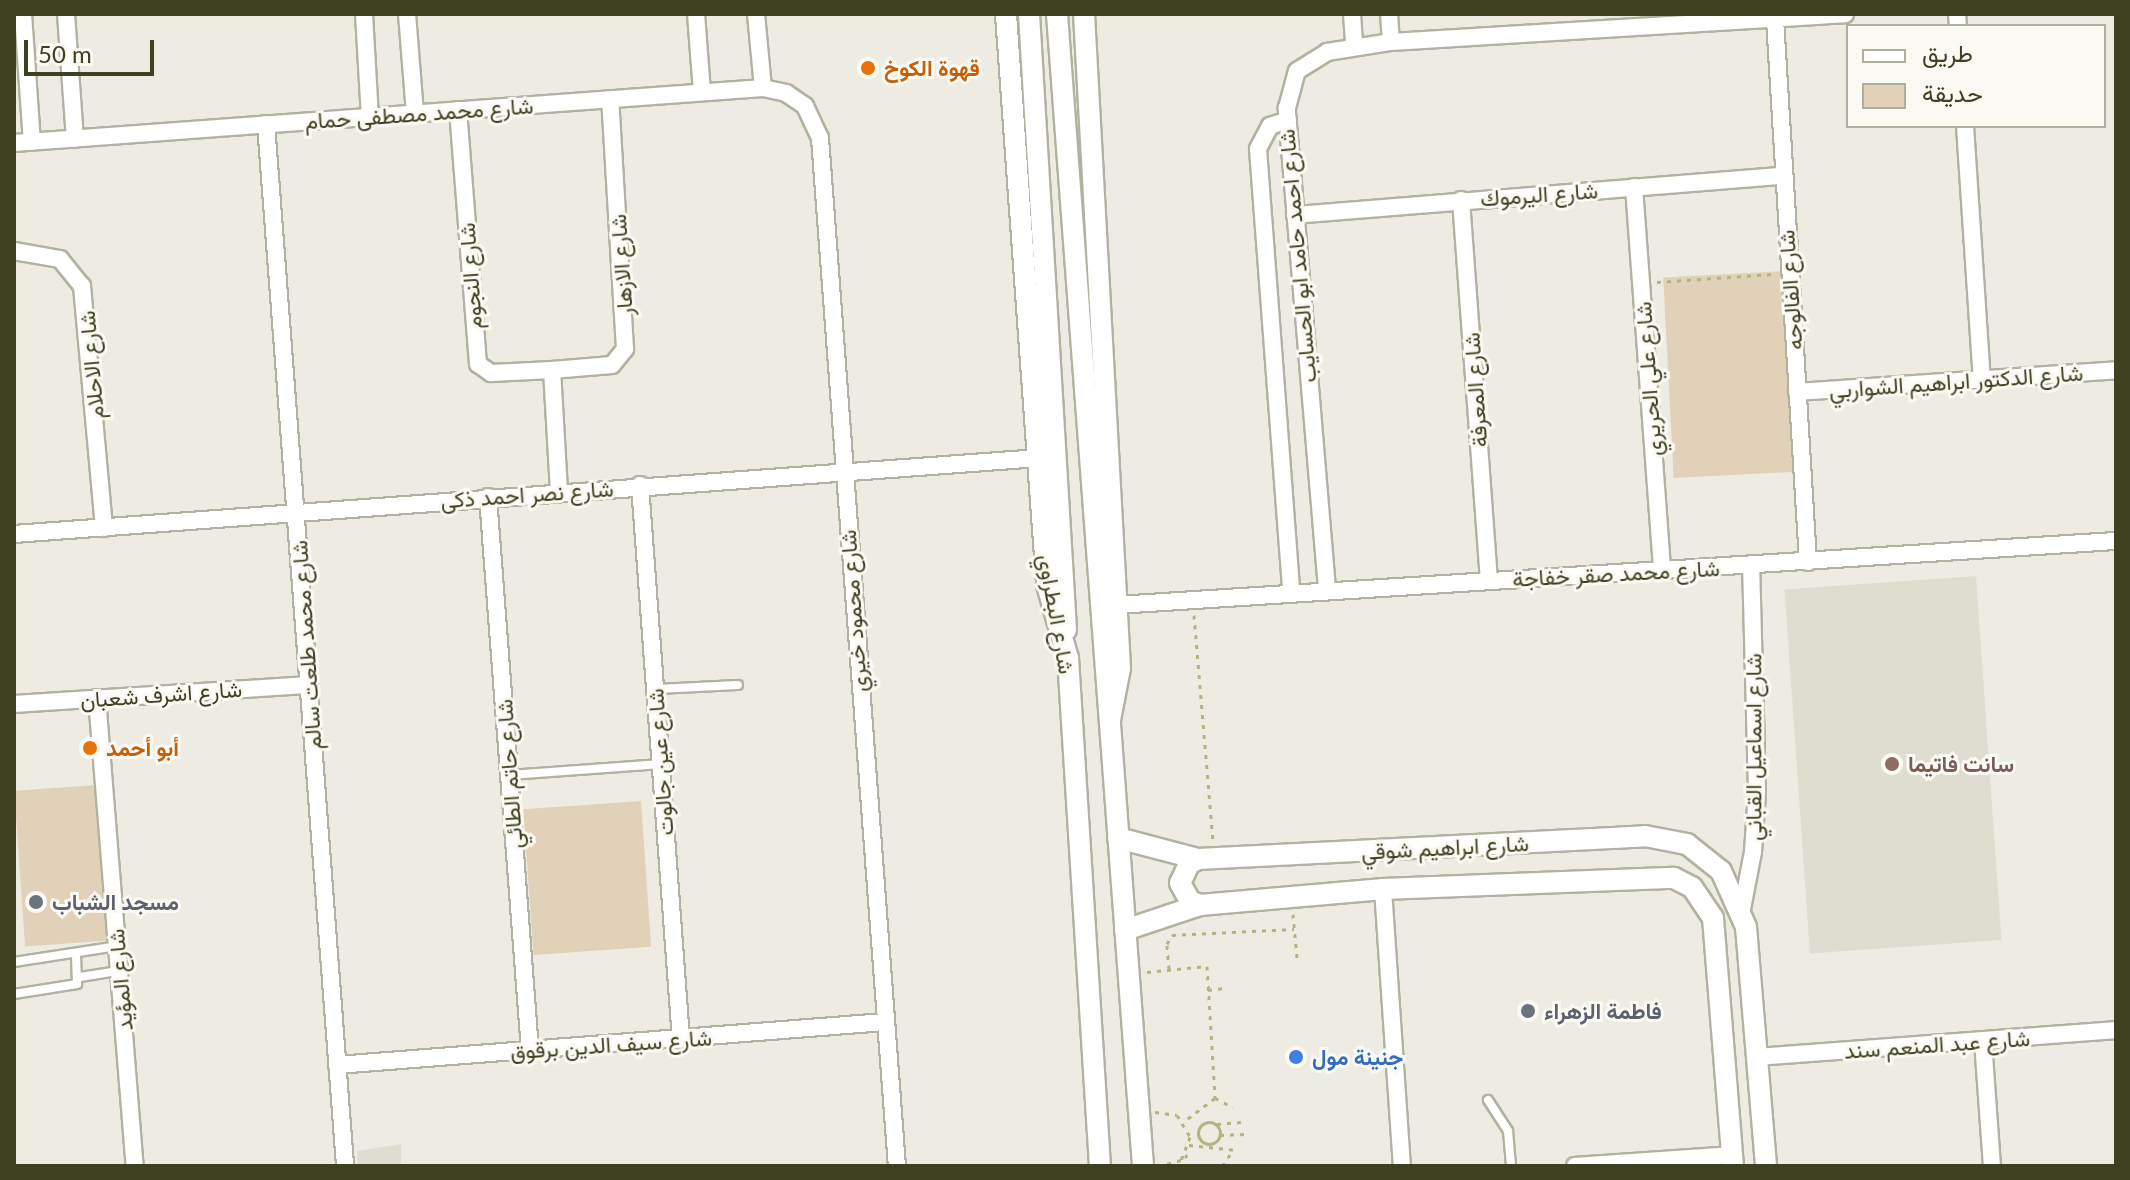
<!DOCTYPE html>
<html>
<head>
<meta charset="utf-8">
<style>
	body { margin:0 }
	#map { position:relative; width:2130px; height:1180px; overflow:hidden; background:#eeece2; font-family:Lato,Vazirmatn,sans-serif }
	div>[style] { position:absolute }
	.built>* { inset:0; background:#deddd0; transform-origin:0 0 }
	.green>* { inset:0; background:#e1d1b8; transform-origin:0 0 }
	.path>* { height:3px; margin-top:-1.5px; transform-origin:0; background:repeating-linear-gradient(90deg,#b3b57e 0 4px,transparent 0 10px) }
	.path>.ring { margin:-1.5px; padding:0; box-sizing:content-box; background:none; border:3px solid #b3b57e; border-radius:50% }
	.roads { filter:drop-shadow(2px 0 #b2b2a0) drop-shadow(-2px 0 #b2b2a0) drop-shadow(0 2px #b2b2a0) drop-shadow(0 -2px #b2b2a0) }
	.service>* { height:8px; margin:-4px; padding:0 4px; transform-origin:4px; border-radius:4px; background:#fff }
	.minor>* { height:16px; margin:-8px; padding:0 8px; transform-origin:8px; border-radius:8px; background:#fff }
	.tertiary>* { height:20px; margin:-10px; padding:0 10px; transform-origin:10px; border-radius:10px; background:#fff }
	.dots>* { width:22px; height:22px; translate:-50% -50%; box-sizing:border-box; border:4px solid #faf9f3; border-radius:50% }
	span { translate:-50% -50%; white-space:nowrap; text-align:center; line-height:1.15; -webkit-text-stroke:6px #faf9f3; paint-order:stroke }
	.food-label { font-size:22px; color:#c56008; font-weight:700 }
	.left { translate:0 -50%; text-align:left }
	.street-label { font-size:22px; color:#3e411f }
	.education-label { font-size:22px; color:#785e54; font-weight:700 }
	.worship-label { font-size:22px; color:#5b616d; font-weight:700 }
	.shop-label { font-size:22px; color:#366cbe; font-weight:700 }
	.frame { position:absolute; inset:0; border:16px solid #3e411f; pointer-events:none }
	.legend { position:absolute; left:1846px; top:24px; width:260px; height:104px; box-sizing:border-box; background:#faf9f3; border:2px solid #afaf9e; margin:0; padding:10px 14px; list-style:none; font-size:24px; color:#3e411f }
	.legend li { display:flex; align-items:center; gap:16px; height:40px }
	.legend b { width:40px; border:2px solid #afaf9e }
	.scale { position:absolute; left:24px; top:40px; width:130px; height:36px; box-sizing:border-box; border:4px solid #3e411f; border-top:0; padding-left:10px; font-size:24px; line-height:28px; white-space:nowrap; color:#3e411f; -webkit-text-stroke:6px #faf9f3; paint-order:stroke }
</style>
</head>
<body>
<div id="map">
	<div class="built">
		<i style="left:1976px;top:576px;width:365px;height:192px;rotate:86deg"></i>
		<i style="clip-path:polygon(401px 1144px,401px 1166px,358px 1166px,357px 1151px)"></i>
	</div>
	<div class="green">
		<i style="left:1785px;top:271px;width:201px;height:122px;rotate:87deg"></i>
		<i style="left:97px;top:785px;width:156px;height:83px;rotate:86deg"></i>
		<i style="left:641px;top:801px;width:146px;height:118px;rotate:86deg"></i>
	</div>
	<div class="path">
		<i style="left:1657px;top:282px;width:116px;rotate:-3.9deg"></i>
		<i style="left:1194px;top:615px;width:225px;rotate:85.2deg"></i>
		<i style="left:1293px;top:914px;width:44px;rotate:84.8deg"></i>
		<i style="left:1169px;top:969px;width:25px;rotate:-95deg"></i>
		<i style="left:1167px;top:944px;width:10px;rotate:-61deg"></i>
		<i style="left:1172px;top:935px;width:122px;rotate:-2.8deg"></i>
		<i style="left:1147px;top:972px;width:60px;rotate:-5.7deg"></i>
		<i style="left:1207px;top:966px;width:132px;rotate:86.5deg"></i>
		<i style="left:1215px;top:1098px;width:39px;rotate:143deg"></i>
		<i style="left:1208px;top:990px;width:17px;rotate:-7deg"></i>
		<i style="left:1215px;top:1098px;width:20px;rotate:27deg"></i>
		<i style="left:1155px;top:1112px;width:22px;rotate:8deg"></i>
		<i style="left:1177px;top:1115px;width:26px;rotate:59deg"></i>
		<i style="left:1190px;top:1137px;width:25px;rotate:111deg"></i>
		<i style="left:1181px;top:1160px;width:22px;rotate:164deg"></i>
		<i class="ring" style="left:1198px;top:1122px;width:19px;height:19px"></i>
		<i style="left:1217px;top:1124px;width:24px;rotate:-5deg"></i>
		<i style="left:1220px;top:1135px;width:27px;rotate:-2deg"></i>
		<i style="left:1189px;top:1145px;width:48px;rotate:5.9deg"></i>
		<i style="left:1186px;top:1154px;width:12px;rotate:85deg"></i>
		<i style="left:1222px;top:1166px;width:19px;rotate:-55deg"></i>
	</div>
	<div class="roads">
		<div class="service">
			<i style="left:656px;top:689px;width:82px;rotate:-2.8deg"></i>
			<i style="left:510px;top:775px;width:151px;rotate:-4.2deg"></i>
			<i style="left:14px;top:962px;width:104px;rotate:-8.8deg"></i>
			<i style="left:80px;top:977px;width:39px;rotate:-9deg"></i>
			<i style="left:14px;top:994px;width:64px;rotate:-9deg"></i>
			<i style="left:77px;top:984px;width:31px;rotate:-92deg"></i>
			<i style="left:1488px;top:1100px;width:37px;rotate:57deg"></i>
			<i style="left:1508px;top:1131px;width:35px;rotate:85deg"></i>
		</div>
		<div class="minor">
			<i style="left:23px;top:14px;width:128px;rotate:86deg"></i>
			<i style="left:66px;top:14px;width:125px;rotate:85.9deg"></i>
			<i style="left:364px;top:14px;width:103px;rotate:86.7deg"></i>
			<i style="left:407px;top:14px;width:99px;rotate:85.4deg"></i>
			<i style="left:696px;top:14px;width:78px;rotate:85.6deg"></i>
			<i style="left:756px;top:14px;width:74px;rotate:84.6deg"></i>
			<i style="left:1352px;top:14px;width:32px;rotate:86deg"></i>
			<i style="left:1389px;top:14px;width:28px;rotate:86deg"></i>
			<i style="left:1957px;top:14px;width:12px;rotate:85deg"></i>
			<i style="left:1775px;top:19px;width:544px;rotate:86.52deg"></i>
			<i style="left:458px;top:110px;width:255px;rotate:85.5deg"></i>
			<i style="left:478px;top:364px;width:16px;rotate:35deg"></i>
			<i style="left:491px;top:373px;width:61px;rotate:-2.8deg"></i>
			<i style="left:552px;top:370px;width:60px;rotate:-4.8deg"></i>
			<i style="left:612px;top:365px;width:21px;rotate:-51deg"></i>
			<i style="left:625px;top:349px;width:250px;rotate:-93.4deg"></i>
			<i style="left:1288px;top:120px;width:19px;rotate:162deg"></i>
			<i style="left:1270px;top:126px;width:26px;rotate:118deg"></i>
			<i style="left:1258px;top:149px;width:443px;rotate:85.7deg"></i>
			<i style="left:266px;top:124px;width:1045px;rotate:85.66deg"></i>
			<i style="left:1965px;top:126px;width:254px;rotate:86.2deg"></i>
			<i style="left:14px;top:143px;width:751px;rotate:-4.2deg"></i>
			<i style="left:763px;top:88px;width:24px;rotate:12deg"></i>
			<i style="left:786px;top:93px;width:23px;rotate:34deg"></i>
			<i style="left:805px;top:106px;width:35px;rotate:65deg"></i>
			<i style="left:820px;top:138px;width:1031px;rotate:85.72deg"></i>
			<i style="left:1634px;top:187px;width:385px;rotate:85.8deg"></i>
			<i style="left:1461px;top:200px;width:380px;rotate:85.8deg"></i>
			<i style="left:1295px;top:215px;width:490px;rotate:-4.6deg"></i>
			<i style="left:14px;top:251px;width:47px;rotate:9.9deg"></i>
			<i style="left:60px;top:259px;width:35px;rotate:51deg"></i>
			<i style="left:82px;top:286px;width:243px;rotate:84.8deg"></i>
			<i style="left:552px;top:370px;width:121px;rotate:86.7deg"></i>
			<i style="left:1797px;top:392px;width:320px;rotate:-3.9deg"></i>
			<i style="left:640px;top:485px;width:556px;rotate:85.77deg"></i>
			<i style="left:488px;top:497px;width:555px;rotate:85.66deg"></i>
			<i style="left:14px;top:534px;width:1029px;rotate:-4.24deg"></i>
			<i style="left:1327px;top:589px;width:483px;rotate:-94.8deg"></i>
			<i style="left:1287px;top:108px;width:38px;rotate:-75deg"></i>
			<i style="left:1297px;top:71px;width:36px;rotate:-32deg"></i>
			<i style="left:1327px;top:52px;width:65px;rotate:-8.9deg"></i>
			<i style="left:1391px;top:42px;width:455px;rotate:-3.5deg"></i>
			<i style="left:1117px;top:605px;width:1001px;rotate:-3.67deg"></i>
			<i style="left:97px;top:698px;width:470px;rotate:85.4deg"></i>
			<i style="left:14px;top:704px;width:296px;rotate:-3.7deg"></i>
			<i style="left:1383px;top:889px;width:278px;rotate:86.1deg"></i>
			<i style="left:1742px;top:909px;width:58px;rotate:-79.1deg"></i>
			<i style="left:1753px;top:852px;width:61px;rotate:-86.2deg"></i>
			<i style="left:1757px;top:791px;width:225px;rotate:-91.5deg"></i>
			<i style="left:1983px;top:1041px;width:125px;rotate:85.9deg"></i>
			<i style="left:1758px;top:1057px;width:359px;rotate:-4.3deg"></i>
			<i style="left:337px;top:1065px;width:549px;rotate:-4.49deg"></i>
			<i style="left:1575px;top:1166px;width:158px;rotate:-4deg"></i>
		</div>
		<div class="tertiary">
			<i style="left:1006px;top:14px;width:572px;rotate:85.89deg"></i>
			<i style="left:1047px;top:585px;width:76px;rotate:74deg"></i>
			<i style="left:1068px;top:658px;width:509px;rotate:86.4deg"></i>
			<i style="left:1029px;top:14px;width:617px;rotate:86.56deg"></i>
			<i style="left:1057px;top:14px;width:1155px;rotate:85.73deg"></i>
			<i style="left:1084px;top:14px;width:655px;rotate:86.85deg"></i>
			<i style="left:1120px;top:668px;width:53px;rotate:100.9deg"></i>
			<i style="left:1118px;top:838px;width:83px;rotate:14.7deg"></i>
			<i style="left:1198px;top:859px;width:448px;rotate:-2.9deg"></i>
			<i style="left:1645px;top:836px;width:43px;rotate:10.8deg"></i>
			<i style="left:1687px;top:844px;width:43px;rotate:38.5deg"></i>
			<i style="left:1721px;top:871px;width:61px;rotate:65.9deg"></i>
			<i style="left:1746px;top:927px;width:240px;rotate:85.2deg"></i>
			<i style="left:1198px;top:859px;width:10px;rotate:151deg"></i>
			<i style="left:1189px;top:864px;width:21px;rotate:115deg"></i>
			<i style="left:1180px;top:883px;width:21px;rotate:61deg"></i>
			<i style="left:1190px;top:901px;width:11px;rotate:22deg"></i>
			<i style="left:1125px;top:930px;width:79px;rotate:-18.4deg"></i>
			<i style="left:1200px;top:905px;width:184px;rotate:-5deg"></i>
			<i style="left:1383px;top:889px;width:291px;rotate:-2.2deg"></i>
			<i style="left:1674px;top:878px;width:20px;rotate:27deg"></i>
			<i style="left:1692px;top:887px;width:37px;rotate:56deg"></i>
			<i style="left:1713px;top:918px;width:249px;rotate:85.4deg"></i>
		</div>
	</div>
	<div class="dots">
		<i style="left:868px;top:68px;background:#e8710a"></i>
		<i style="left:90px;top:748px;background:#e8710a"></i>
		<i style="left:1892px;top:764px;background:#8d6e63"></i>
		<i style="left:36px;top:902px;background:#6b7280"></i>
		<i style="left:1528px;top:1011px;background:#6b7280"></i>
		<i style="left:1296px;top:1057px;background:#3f7fe0"></i>
	</div>
	<div class="food-label">
		<span class="left" style="left:884px;top:68px">قهوة الكوخ</span>
		<span class="left" style="left:106px;top:748px">أبو أحمد</span>
	</div>
	<div class="street-label">
		<span style="left:419px;top:113px;rotate:-4deg">شارع محمد مصطفى حمام</span>
		<span style="left:1539px;top:194px;rotate:-4deg">شارع اليرموك</span>
		<span style="left:1297px;top:256px;rotate:-95deg">شارع احمد حامد ابو الحسايب</span>
		<span style="left:621px;top:265px;rotate:-94deg">شارع الازهار</span>
		<span style="left:470px;top:276px;rotate:-94deg">شارع النجوم</span>
		<span style="left:1790px;top:290px;rotate:-94deg">شارع الفالوجه</span>
		<span style="left:91px;top:365px;rotate:-95deg">شارع الاحلام</span>
		<span style="left:1648px;top:379px;rotate:-94deg">شارع علي الحريري</span>
		<span style="left:1956px;top:381px;rotate:-4deg">شارع الدكتور ابراهيم الشواربي</span>
		<span style="left:1475px;top:390px;rotate:-94deg">شارع المعرفة</span>
		<span style="left:527px;top:494px;rotate:-4deg">شارع نصر احمد ذكى</span>
		<span style="left:1616px;top:573px;rotate:-3deg">شارع محمد صقر خفاجة</span>
		<span style="left:853px;top:611px;rotate:-94deg">شارع محمود خيري</span>
		<span style="left:1057px;top:614px;rotate:80deg">شارع البطراوي</span>
		<span style="left:306px;top:645px;rotate:-94deg">شارع محمد طلعت سالم</span>
		<span style="left:161px;top:694px;rotate:-4deg">شارع اشرف شعبان</span>
		<span style="left:1753px;top:747px;rotate:-90deg">شارع اسماعيل القباني</span>
		<span style="left:660px;top:762px;rotate:-94deg">شارع عين جالوت</span>
		<span style="left:509px;top:774px;rotate:-94deg">شارع حاتم الطائي</span>
		<span style="left:1445px;top:847px;rotate:-3deg">شارع ابراهيم شوقي</span>
		<span style="left:120px;top:980px;rotate:-95deg">شارع المؤيد</span>
		<span style="left:611px;top:1044px;rotate:-4deg">شارع سيف الدين برقوق</span>
		<span style="left:1937px;top:1044px;rotate:-4deg">شارع عبد المنعم سند</span>
	</div>
	<div class="education-label">
		<span class="left" style="left:1908px;top:764px">سانت فاتيما</span>
	</div>
	<div class="worship-label">
		<span class="left" style="left:52px;top:902px">مسجد الشباب</span>
		<span class="left" style="left:1544px;top:1011px">فاطمة الزهراء</span>
	</div>
	<div class="shop-label">
		<span class="left" style="left:1312px;top:1057px">جنينة مول</span>
	</div>
	<div class="frame"></div>
	<ul class="legend">
	<li><b style="height:10px;background:#fff"></b>طريق</li>
	<li><b style="height:22px;background:#e1d1b8"></b>حديقة</li>
	</ul>
	<div class="scale">50 m</div>
</div>
</body>
</html>
